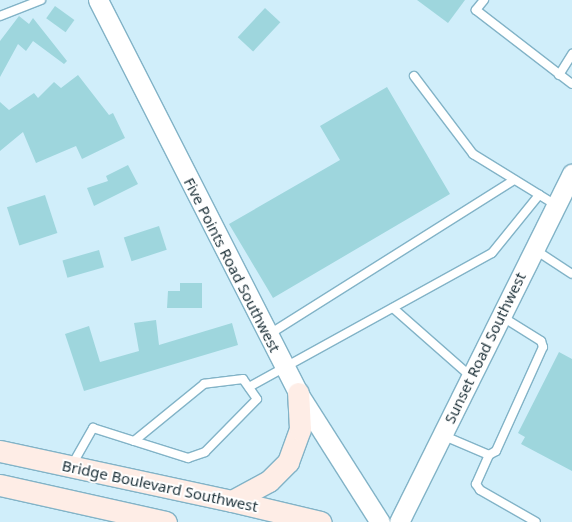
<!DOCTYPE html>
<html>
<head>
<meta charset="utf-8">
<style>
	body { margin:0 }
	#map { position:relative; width:572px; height:522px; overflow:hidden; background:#d0eefa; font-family:"Noto Sans",sans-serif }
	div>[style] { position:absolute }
	.building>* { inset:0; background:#9ed6dd; transform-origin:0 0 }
	.roads { filter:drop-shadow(1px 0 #82b3c7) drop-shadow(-1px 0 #82b3c7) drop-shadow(0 1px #82b3c7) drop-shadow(0 -1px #82b3c7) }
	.service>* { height:8px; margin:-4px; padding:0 4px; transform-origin:4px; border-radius:4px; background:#fff }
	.tertiary>* { height:19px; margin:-9.5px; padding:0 9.5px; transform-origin:9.5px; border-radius:9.5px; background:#fff }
	.secondary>* { height:21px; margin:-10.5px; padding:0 10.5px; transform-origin:10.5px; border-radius:10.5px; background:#feede6 }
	span { translate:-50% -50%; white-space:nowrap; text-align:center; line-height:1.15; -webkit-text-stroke:4px #fff; paint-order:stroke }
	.street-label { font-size:15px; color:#1d3139 }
</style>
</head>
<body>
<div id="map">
	<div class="building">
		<i style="clip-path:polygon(417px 0,465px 0,448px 23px)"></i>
		<i style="left:55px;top:6px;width:24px;height:15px;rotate:36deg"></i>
		<i style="left:265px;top:8px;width:21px;height:40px;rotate:43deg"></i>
		<i style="clip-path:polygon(19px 16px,29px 24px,33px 18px,67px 61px,64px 64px,33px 41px,26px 51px,18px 44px,0 77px,0 41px)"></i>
		<i style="clip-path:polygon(78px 75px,109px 115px,113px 113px,125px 138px,82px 159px,76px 146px,36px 163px,23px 132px,0 151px,0 102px,9px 110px,34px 93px,38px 98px,54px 82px,61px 88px)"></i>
		<i style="clip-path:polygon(387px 87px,450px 194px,273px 298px,229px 224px,340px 160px,320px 126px)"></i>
		<i style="clip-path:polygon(128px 165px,138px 184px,94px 206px,87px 188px,108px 181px,106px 176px)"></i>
		<i style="left:45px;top:195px;width:40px;height:40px;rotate:72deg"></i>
		<i style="left:159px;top:226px;width:25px;height:37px;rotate:72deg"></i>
		<i style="left:99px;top:250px;width:18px;height:38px;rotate:74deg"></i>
		<i style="clip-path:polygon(180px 283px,202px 283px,202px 308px,167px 308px,168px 291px,180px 291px)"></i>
		<i style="clip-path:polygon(156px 320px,159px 345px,232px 323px,238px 345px,84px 391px,65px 334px,89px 326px,100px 362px,139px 351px,134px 323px)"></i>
		<i style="clip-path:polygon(559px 352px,572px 359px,572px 471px,521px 444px,525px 437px,518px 433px)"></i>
	</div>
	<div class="roads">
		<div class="service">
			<i style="left:484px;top:0;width:13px;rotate:129deg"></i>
			<i style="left:476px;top:10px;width:121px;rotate:37.6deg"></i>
			<i style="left:0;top:16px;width:44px;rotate:-21.3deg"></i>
			<i style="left:559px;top:75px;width:25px;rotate:-58deg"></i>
			<i style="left:414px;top:76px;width:98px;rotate:52.9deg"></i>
			<i style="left:473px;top:154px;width:97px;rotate:31.6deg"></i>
			<i style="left:534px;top:249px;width:45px;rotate:33.3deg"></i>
			<i style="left:393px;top:308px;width:103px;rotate:41.4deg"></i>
			<i style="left:268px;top:335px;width:291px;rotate:-32.2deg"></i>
			<i style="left:249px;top:387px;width:277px;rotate:-28.9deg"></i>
			<i style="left:492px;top:253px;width:75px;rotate:-51deg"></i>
			<i style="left:442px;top:435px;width:51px;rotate:23.1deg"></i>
			<i style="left:489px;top:455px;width:8px;rotate:-30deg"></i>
			<i style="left:496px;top:451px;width:114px;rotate:-65.7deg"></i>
			<i style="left:543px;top:347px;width:6px;rotate:-108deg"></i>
			<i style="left:541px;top:341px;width:47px;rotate:-148deg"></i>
			<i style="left:489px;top:455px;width:32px;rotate:114deg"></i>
			<i style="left:476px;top:484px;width:7px;rotate:56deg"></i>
			<i style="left:480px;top:490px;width:64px;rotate:29.7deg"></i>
			<i style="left:72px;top:465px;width:43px;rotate:-60.4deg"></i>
			<i style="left:93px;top:428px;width:43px;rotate:17.6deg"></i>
			<i style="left:134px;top:441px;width:57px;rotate:17.5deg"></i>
			<i style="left:188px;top:458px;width:18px;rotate:-19deg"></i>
			<i style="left:205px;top:452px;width:74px;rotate:-45.5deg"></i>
			<i style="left:257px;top:399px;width:24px;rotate:-125deg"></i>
			<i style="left:243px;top:379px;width:39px;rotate:173deg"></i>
			<i style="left:204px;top:384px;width:90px;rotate:140.8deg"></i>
		</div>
		<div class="tertiary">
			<i style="left:98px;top:0;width:441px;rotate:63deg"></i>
			<i style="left:298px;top:393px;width:153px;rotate:57.6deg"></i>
			<i style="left:399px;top:522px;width:389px;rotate:-63.6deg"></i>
		</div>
		<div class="secondary">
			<i style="left:0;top:451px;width:237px;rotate:12.2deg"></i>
			<i style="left:232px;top:501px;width:91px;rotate:13.3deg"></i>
			<i style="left:0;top:485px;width:170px;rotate:12.6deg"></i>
			<i style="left:232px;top:501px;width:42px;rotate:-28.4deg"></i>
			<i style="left:269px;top:481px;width:27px;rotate:-45deg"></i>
			<i style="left:288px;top:462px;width:35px;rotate:-70deg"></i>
			<i style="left:300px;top:429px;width:36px;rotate:-93deg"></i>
		</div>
	</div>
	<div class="street-label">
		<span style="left:232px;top:265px;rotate:63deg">Five Points Road Southwest</span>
		<span style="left:485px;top:348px;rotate:-64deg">Sunset Road Southwest</span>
		<span style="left:160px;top:486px;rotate:12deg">Bridge Boulevard Southwest</span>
	</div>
</div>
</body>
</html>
